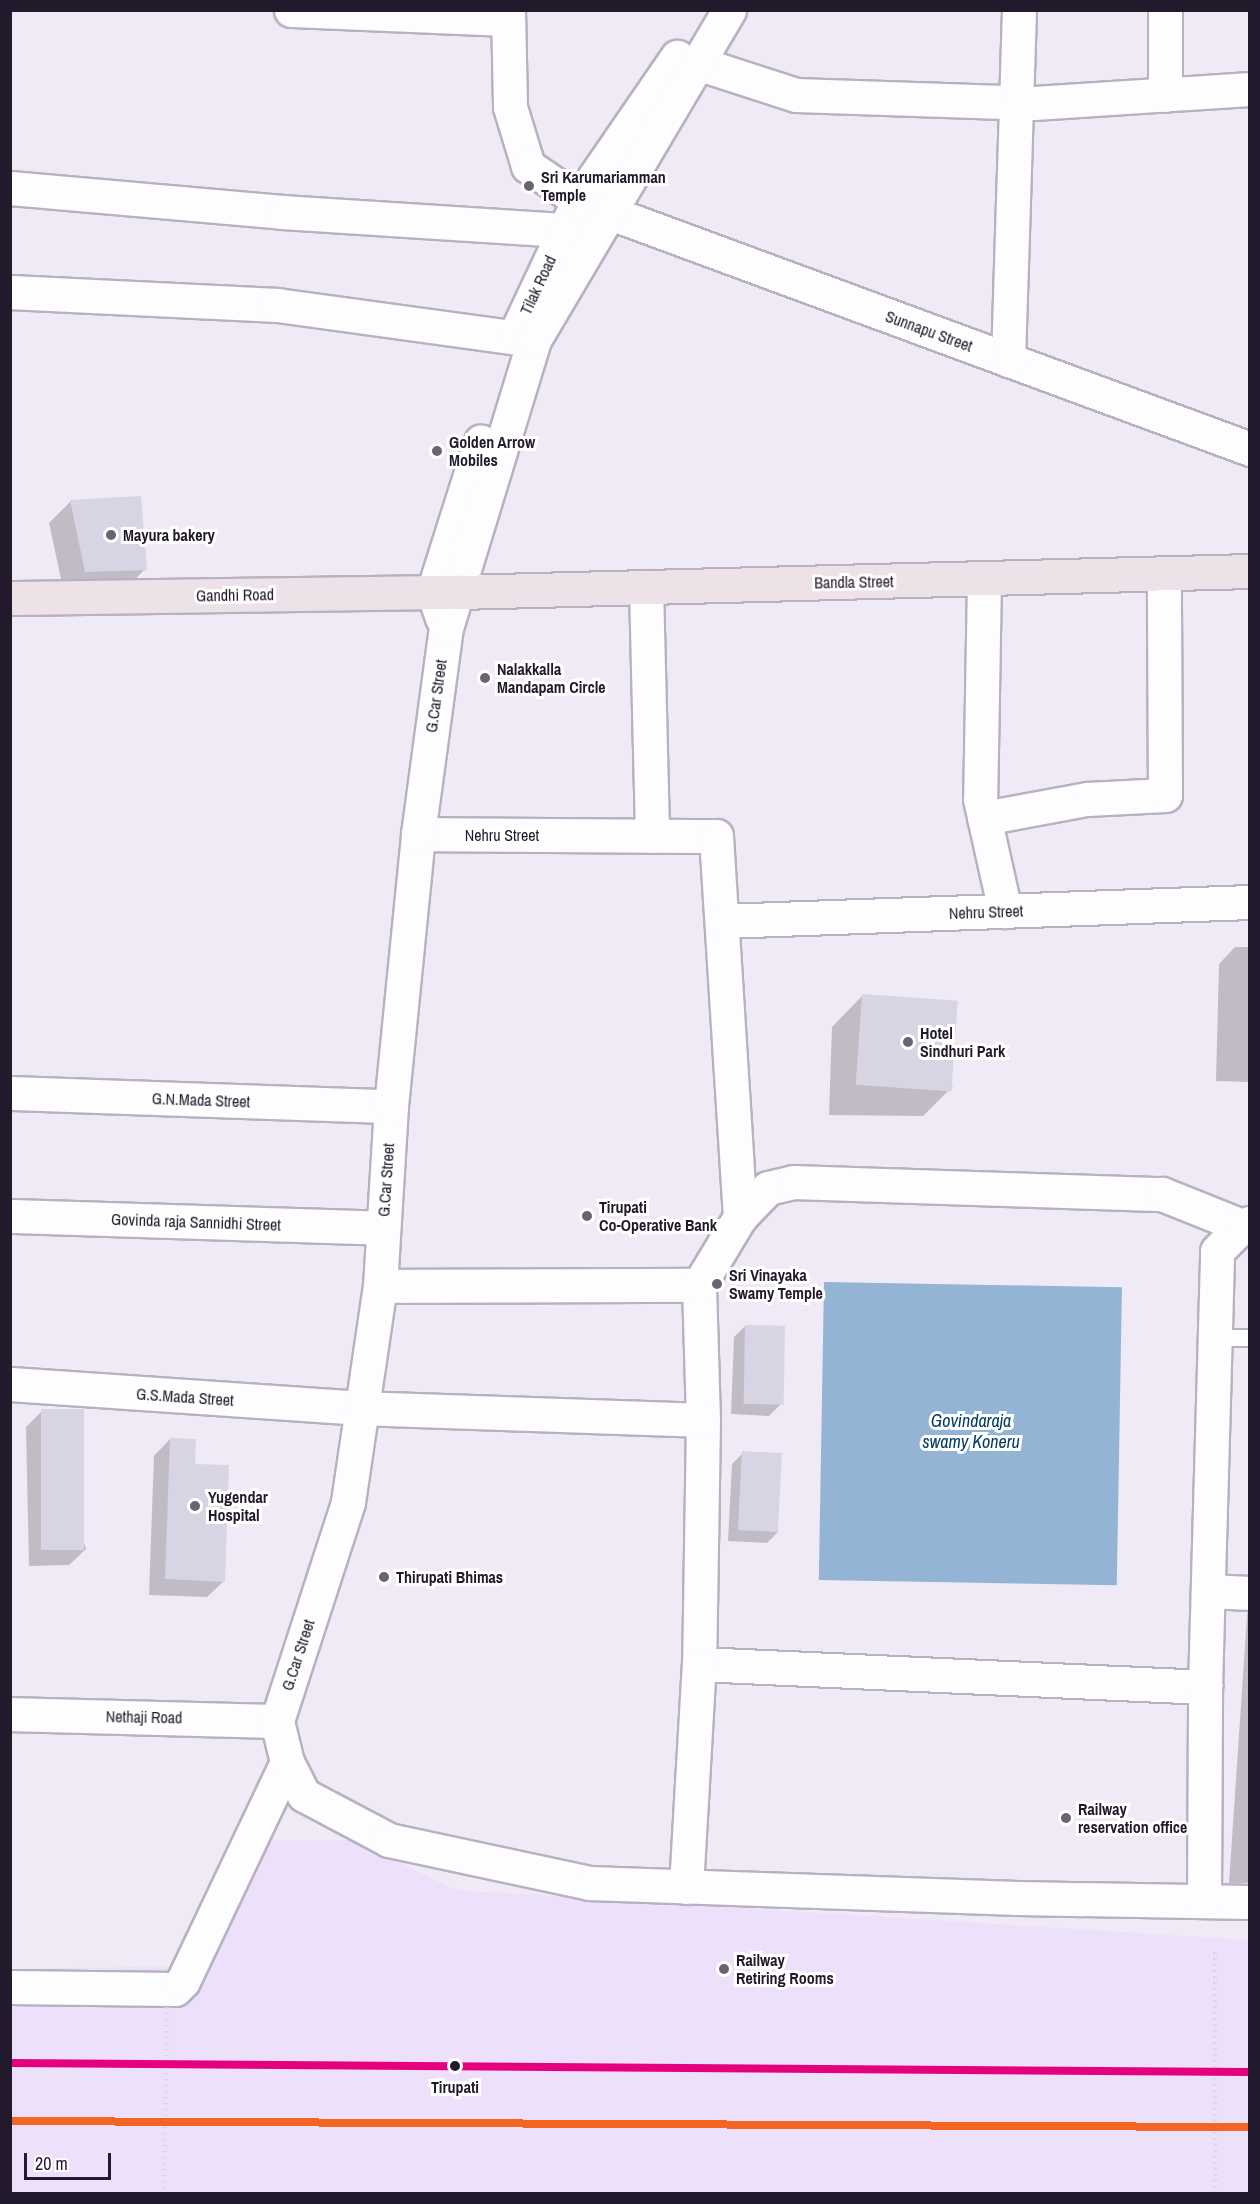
<!DOCTYPE html>
<html>
<head>
<meta charset="utf-8">
<style>
	body { margin:0 }
	#map { position:relative; width:1260px; height:2204px; overflow:hidden; background:#f0eaf6; font-family:"Archivo Narrow",sans-serif }
	div>[style] { position:absolute }
	.built>* { inset:0; background:#ede0fa }
	.water>* { inset:0; background:#94b4d6; transform-origin:0 0 }
	.shadow>* { inset:0; background:#0003 }
	.building>* { inset:0; background:#d7d4e4; transform-origin:0 0 }
	.roads { filter:drop-shadow(2px 0 #b8b1c0) drop-shadow(-2px 0 #b8b1c0) drop-shadow(0 2px #b8b1c0) drop-shadow(0 -2px #b8b1c0) }
	.lane>* { height:16px; margin:-8px; padding:0 8px; transform-origin:8px; border-radius:8px; background:#fdfcfe }
	.street>* { height:33px; margin:-16.5px; padding:0 16.5px; transform-origin:16.5px; border-radius:16.5px; background:#fdfcfe }
	.secondary>* { height:33px; margin:-16.5px; padding:0 16.5px; transform-origin:16.5px; border-radius:16.5px; background:#fdfcfe }
	.primary>* { height:33px; margin:-16.5px; padding:0 16.5px; transform-origin:16.5px; border-radius:16.5px; background:#ece2e7 }
	.rail>* { height:4.5px; margin-top:-2.25px; transform-origin:0; background:repeating-linear-gradient(90deg,#c5c3c7 0 12px,transparent 0 18px) }
	.path-bridge>* { height:4px; margin-top:-2px; transform-origin:0; background:repeating-linear-gradient(90deg,#d6d5d8 0 1.5px,transparent 0 6px) }
	.rail-1>* { height:8px; margin:-4px; padding:0 4px; transform-origin:4px; border-radius:4px; background:#e5007d }
	.rail-2>* { height:8px; margin:-4px; padding:0 4px; transform-origin:4px; border-radius:4px; background:#f26522 }
	.dots>* { width:16px; height:16px; translate:-50% -50%; box-sizing:border-box; border:3px solid #fff; border-radius:50% }
	span { translate:-50% -50%; white-space:nowrap; text-align:center; line-height:1.15; -webkit-text-stroke:6px #fff; paint-order:stroke }
	.poi-label { font-size:16px; color:#23192d; font-weight:700 }
	.left { translate:0 -50%; text-align:left }
	.street-label { font-size:16px; color:#23192d }
	.stop-label { font-size:16px; color:#23192d; font-weight:700 }
	.water-label { font-size:18px; color:#003c65; font-style:italic }
	.frame { position:absolute; inset:0; border:12px solid #23192d; pointer-events:none }
	.scale { position:absolute; left:24px; top:2153px; width:87px; height:27px; box-sizing:border-box; border:3px solid #23192d; border-top:0; padding-left:8px; font-size:18px; line-height:21px; white-space:nowrap; color:#23192d; -webkit-text-stroke:4px #fff; paint-order:stroke }
</style>
</head>
<body>
<div id="map">
	<div class="built">
		<i style="clip-path:polygon(244px 1840px,354px 1840px,455px 1890px,1249px 1940px,1249px 2193px,11px 2193px,10px 1969px,193px 1966px)"></i>
	</div>
	<div class="water">
		<i style="left:824px;top:1282px;width:298px;height:298px;rotate:1deg"></i>
	</div>
	<div class="shadow">
		<i style="clip-path:polygon(71px 501px,145px 569px,124px 591px,64px 593px,49px 523px)"></i>
		<i style="clip-path:polygon(1235px 947px,1250px 947px,1250px 1082px,1216px 1081px,1219px 964px)"></i>
		<i style="clip-path:polygon(862px 996px,953px 1086px,923px 1116px,829px 1115px,832px 1027px)"></i>
		<i style="clip-path:polygon(745px 1326px,780px 1405px,769px 1416px,731px 1414px,734px 1337px)"></i>
		<i style="clip-path:polygon(42px 1411px,86px 1549px,69px 1565px,29px 1566px,26px 1427px)"></i>
		<i style="clip-path:polygon(170px 1439px,193px 1465px,224px 1581px,207px 1597px,149px 1595px,154px 1456px)"></i>
		<i style="clip-path:polygon(743px 1453px,778px 1532px,767px 1543px,728px 1541px,732px 1464px)"></i>
		<i style="clip-path:polygon(1250px 1572px,1250px 1883px,1229px 1883px)"></i>
	</div>
	<div class="building">
		<i style="clip-path:polygon(141px 496px,147px 570px,85px 572px,70px 500px)"></i>
		<i style="left:862px;top:994px;width:96px;height:91px;rotate:4deg"></i>
		<i style="left:745px;top:1325px;width:40px;height:79px;rotate:1deg"></i>
		<i style="left:41px;top:1409px;width:43px;height:141px"></i>
		<i style="clip-path:polygon(170px 1438px,196px 1439px,195px 1464px,229px 1465px,225px 1582px,165px 1579px)"></i>
		<i style="left:742px;top:1451px;width:40px;height:79px;rotate:3deg"></i>
	</div>
	<div class="roads">
		<div class="lane">
			<i style="left:1214px;top:1338px;width:36px"></i>
		</div>
		<div class="street">
			<i style="left:291px;top:10px;width:217px;rotate:2.4deg"></i>
			<i style="left:508px;top:10px;width:97px;rotate:88.8deg"></i>
			<i style="left:510px;top:107px;width:62px;rotate:73deg"></i>
			<i style="left:528px;top:166px;width:91px;rotate:34.2deg"></i>
			<i style="left:1165px;top:10px;width:85px;rotate:90deg"></i>
			<i style="left:697px;top:63px;width:104px;rotate:17.9deg"></i>
			<i style="left:796px;top:95px;width:238px;rotate:1.9deg"></i>
			<i style="left:1034px;top:103px;width:216px;rotate:-3.7deg"></i>
			<i style="left:10px;top:188px;width:274px;rotate:5deg"></i>
			<i style="left:283px;top:212px;width:310px;rotate:3.7deg"></i>
			<i style="left:608px;top:212px;width:684px;rotate:20.26deg"></i>
			<i style="left:10px;top:292px;width:267px;rotate:2.8deg"></i>
			<i style="left:277px;top:305px;width:259px;rotate:7.8deg"></i>
			<i style="left:1008px;top:360px;width:350px;rotate:-88.2deg"></i>
			<i style="left:984px;top:579px;width:220px;rotate:91deg"></i>
			<i style="left:980px;top:799px;width:115px;rotate:77.4deg"></i>
			<i style="left:646px;top:587px;width:249px;rotate:88.6deg"></i>
			<i style="left:984px;top:818px;width:105px;rotate:-10.5deg"></i>
			<i style="left:1087px;top:799px;width:78px;rotate:-2.9deg"></i>
			<i style="left:1165px;top:795px;width:220px;rotate:-90.3deg"></i>
			<i style="left:418px;top:834px;width:298px;rotate:0.4deg"></i>
			<i style="left:716px;top:836px;width:382px;rotate:86.4deg"></i>
			<i style="left:722px;top:921px;width:528px;rotate:-2.06deg"></i>
			<i style="left:10px;top:1093px;width:381px;rotate:2deg"></i>
			<i style="left:10px;top:1216px;width:372px;rotate:1.8deg"></i>
			<i style="left:699px;top:1285px;width:135px;rotate:88.3deg"></i>
			<i style="left:703px;top:1420px;width:244px;rotate:90.9deg"></i>
			<i style="left:699px;top:1664px;width:507px;rotate:2.6deg"></i>
			<i style="left:380px;top:1286px;width:319px;rotate:-0.2deg"></i>
			<i style="left:699px;top:1285px;width:79px;rotate:-58.9deg"></i>
			<i style="left:740px;top:1217px;width:40px;rotate:-46deg"></i>
			<i style="left:768px;top:1188px;width:27px;rotate:-13deg"></i>
			<i style="left:794px;top:1182px;width:368px;rotate:1.9deg"></i>
			<i style="left:1162px;top:1194px;width:86px;rotate:21.8deg"></i>
			<i style="left:10px;top:1384px;width:351px;rotate:3.9deg"></i>
			<i style="left:360px;top:1408px;width:343px;rotate:2deg"></i>
			<i style="left:1208px;top:1591px;width:42px;rotate:2.7deg"></i>
			<i style="left:686px;top:1887px;width:223px;rotate:-86.7deg"></i>
			<i style="left:10px;top:1987px;width:165px;rotate:0.7deg"></i>
			<i style="left:175px;top:1989px;width:11px;rotate:-45deg"></i>
			<i style="left:183px;top:1981px;width:242px;rotate:-64.6deg"></i>
		</div>
		<div class="secondary">
			<i style="left:515px;top:335px;width:148px;rotate:-64.8deg"></i>
			<i style="left:578px;top:201px;width:175px;rotate:-55.5deg"></i>
			<i style="left:442px;top:618px;width:28px;rotate:-109deg"></i>
			<i style="left:433px;top:592px;width:158px;rotate:-72.4deg"></i>
			<i style="left:10px;top:1714px;width:267px;rotate:1.5deg"></i>
			<i style="left:277px;top:1721px;width:230px;rotate:-72deg"></i>
			<i style="left:348px;top:1502px;width:218px;rotate:-81.6deg"></i>
			<i style="left:380px;top:1286px;width:180px;rotate:-86.5deg"></i>
			<i style="left:391px;top:1106px;width:273px;rotate:-84.3deg"></i>
			<i style="left:418px;top:834px;width:208px;rotate:-82.3deg"></i>
			<i style="left:446px;top:628px;width:301px;rotate:-73deg"></i>
			<i style="left:534px;top:340px;width:383px;rotate:-59.4deg"></i>
			<i style="left:277px;top:1721px;width:42px;rotate:76.3deg"></i>
			<i style="left:287px;top:1762px;width:37px;rotate:63deg"></i>
			<i style="left:304px;top:1795px;width:96px;rotate:27.9deg"></i>
			<i style="left:389px;top:1840px;width:205px;rotate:12.1deg"></i>
			<i style="left:589px;top:1883px;width:429px;rotate:2deg"></i>
			<i style="left:1018px;top:1898px;width:232px;rotate:1deg"></i>
			<i style="left:1204px;top:1900px;width:213px;rotate:-89.7deg"></i>
			<i style="left:1205px;top:1687px;width:436px;rotate:-88.4deg"></i>
			<i style="left:1217px;top:1251px;width:35px;rotate:-45deg"></i>
			<i style="left:1242px;top:1226px;width:9px;rotate:-21deg"></i>
		</div>
		<div class="primary">
			<i style="left:10px;top:598px;width:449px;rotate:-0.8deg"></i>
			<i style="left:459px;top:592px;width:791px;rotate:-1.52deg"></i>
		</div>
	</div>
	<div class="rail">
		<i style="left:10px;top:2063px;width:1240px;rotate:0.42deg"></i>
	</div>
	<div class="path-bridge">
		<i style="left:1215px;top:1952px;width:242px;rotate:89.8deg"></i>
		<i style="left:164px;top:2194px;width:191px;rotate:-89.1deg"></i>
	</div>
	<div class="rail-1">
		<i style="left:10px;top:2063px;width:1240px;rotate:0.42deg"></i>
	</div>
	<div class="rail-2">
		<i style="left:10px;top:2121px;width:1240px;rotate:0.28deg"></i>
	</div>
	<div class="dots">
		<i style="left:529px;top:186px;background:#6b6273"></i>
		<i style="left:437px;top:451px;background:#6b6273"></i>
		<i style="left:111px;top:535px;background:#6b6273"></i>
		<i style="left:485px;top:678px;background:#6b6273"></i>
		<i style="left:908px;top:1042px;background:#6b6273"></i>
		<i style="left:587px;top:1216px;background:#6b6273"></i>
		<i style="left:717px;top:1284px;background:#6b6273"></i>
		<i style="left:195px;top:1506px;background:#6b6273"></i>
		<i style="left:384px;top:1577px;background:#6b6273"></i>
		<i style="left:1066px;top:1818px;background:#6b6273"></i>
		<i style="left:724px;top:1969px;background:#6b6273"></i>
		<i style="left:455px;top:2066px;background:#23192d"></i>
	</div>
	<div class="poi-label">
		<span class="left" style="left:541px;top:186px">Sri Karumariamman<br>Temple</span>
		<span class="left" style="left:449px;top:451px">Golden Arrow<br>Mobiles</span>
		<span class="left" style="left:123px;top:535px">Mayura bakery</span>
		<span class="left" style="left:497px;top:678px">Nalakkalla<br>Mandapam Circle</span>
		<span class="left" style="left:920px;top:1042px">Hotel<br>Sindhuri Park</span>
		<span class="left" style="left:599px;top:1216px">Tirupati<br>Co-Operative Bank</span>
		<span class="left" style="left:729px;top:1284px">Sri Vinayaka<br>Swamy Temple</span>
		<span class="left" style="left:208px;top:1506px">Yugendar<br>Hospital</span>
		<span class="left" style="left:396px;top:1577px">Thirupati Bhimas</span>
		<span class="left" style="left:1078px;top:1818px">Railway<br>reservation office</span>
		<span class="left" style="left:736px;top:1969px">Railway<br>Retiring Rooms</span>
	</div>
	<div class="street-label">
		<span style="left:538px;top:285px;rotate:-65deg">Tilak Road</span>
		<span style="left:929px;top:331px;rotate:20deg">Sunnapu Street</span>
		<span style="left:854px;top:582px;rotate:-1deg">Bandla Street</span>
		<span style="left:235px;top:595px;rotate:-1deg">Gandhi Road</span>
		<span style="left:436px;top:696px;rotate:-82deg">G.Car Street</span>
		<span style="left:502px;top:835px">Nehru Street</span>
		<span style="left:986px;top:912px;rotate:-2deg">Nehru Street</span>
		<span style="left:201px;top:1100px;rotate:2deg">G.N.Mada Street</span>
		<span style="left:386px;top:1180px;rotate:-86deg">G.Car Street</span>
		<span style="left:196px;top:1222px;rotate:2deg">Govinda raja Sannidhi Street</span>
		<span style="left:185px;top:1397px;rotate:4deg">G.S.Mada Street</span>
		<span style="left:298px;top:1655px;rotate:-72deg">G.Car Street</span>
		<span style="left:144px;top:1717px;rotate:1deg">Nethaji Road</span>
	</div>
	<div class="stop-label">
		<span style="left:455px;top:2087px">Tirupati</span>
	</div>
	<div class="water-label">
		<span style="left:971px;top:1432px">Govindaraja<br>swamy Koneru</span>
	</div>
	<div class="frame"></div>
	<div class="scale">20 m</div>
</div>
</body>
</html>
